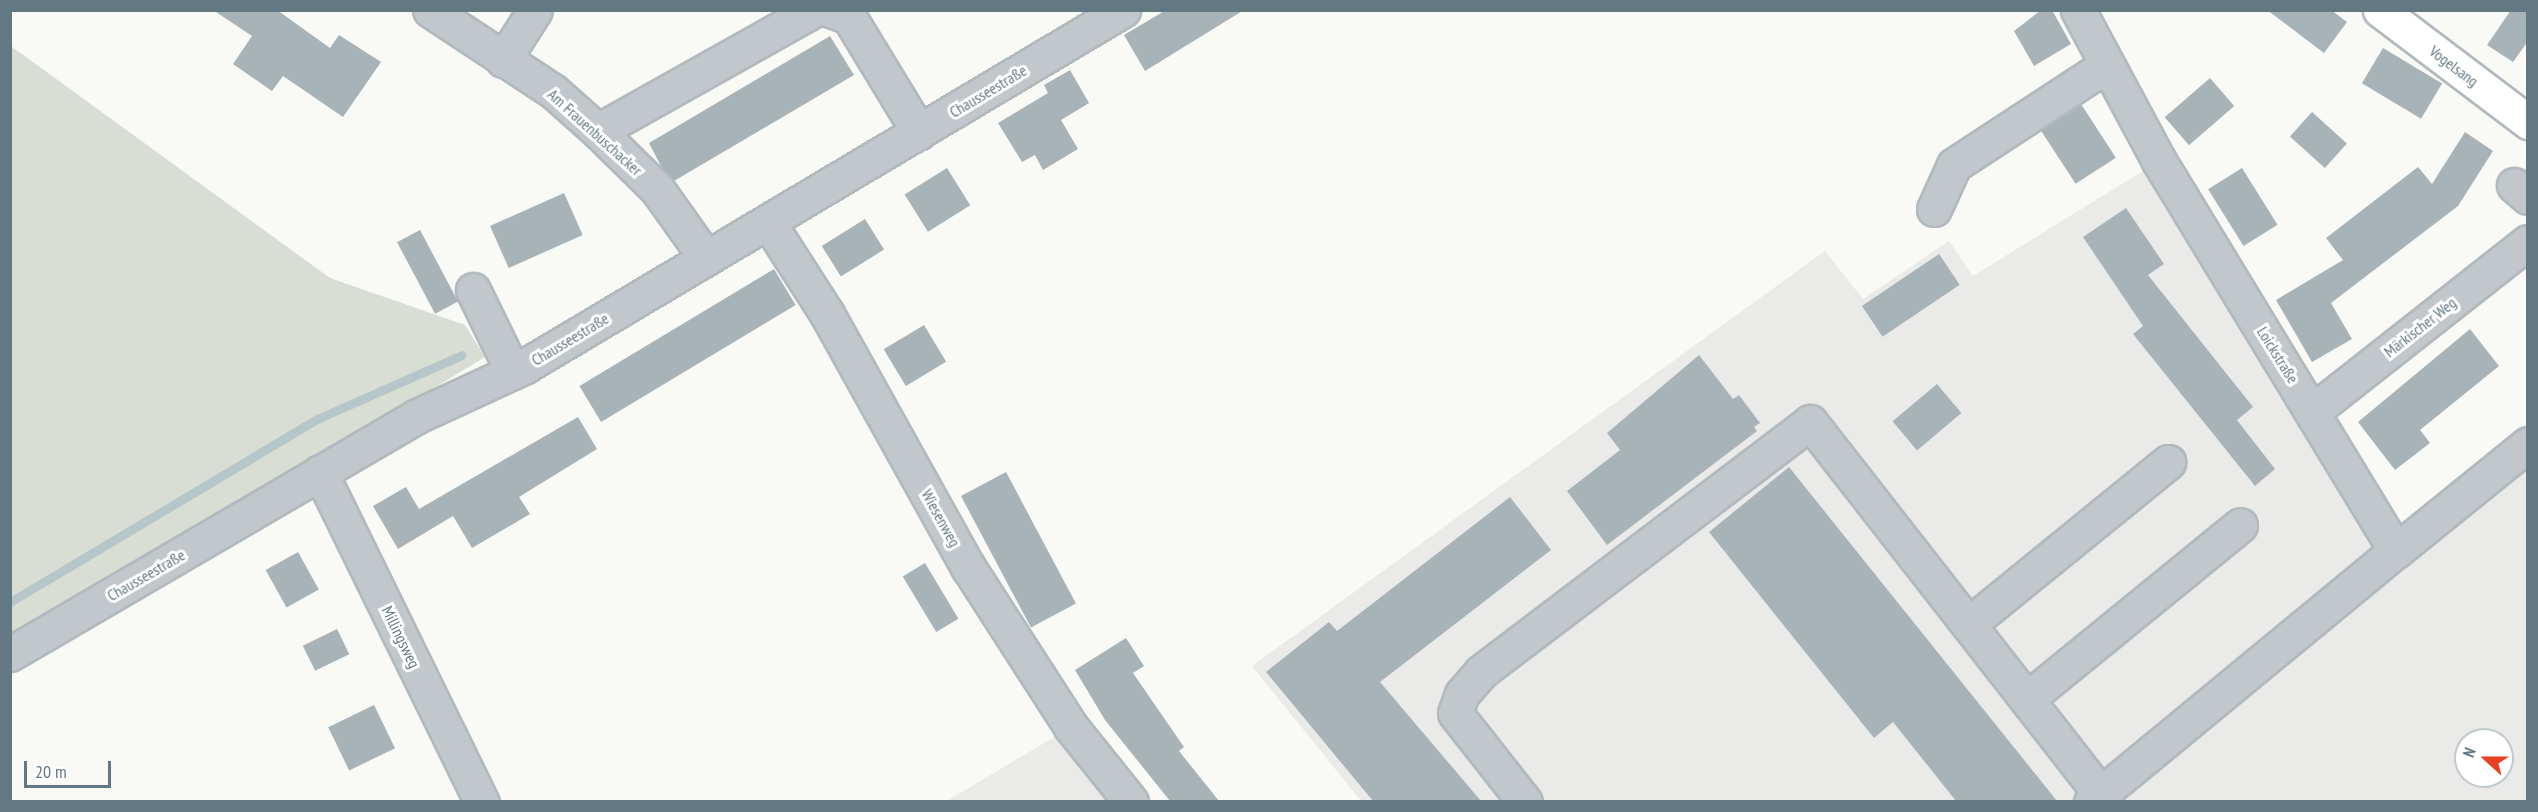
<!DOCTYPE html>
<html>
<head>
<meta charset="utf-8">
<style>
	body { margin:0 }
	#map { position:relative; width:2538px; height:812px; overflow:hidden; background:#f9f9f6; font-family:"PT Sans Narrow",sans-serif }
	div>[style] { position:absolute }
	.built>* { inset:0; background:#eaeae9 }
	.green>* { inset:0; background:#d9ded5 }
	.stream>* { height:9px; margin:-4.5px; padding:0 4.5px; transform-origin:4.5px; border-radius:4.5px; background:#b7c7c9 }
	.building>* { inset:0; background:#a8b3b8; transform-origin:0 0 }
	.roads { filter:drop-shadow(2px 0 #b2b9bd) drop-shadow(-2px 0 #b2b9bd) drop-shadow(0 2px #b2b9bd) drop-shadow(0 -2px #b2b9bd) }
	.minor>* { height:33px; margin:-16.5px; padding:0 16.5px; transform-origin:16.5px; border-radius:16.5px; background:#c1c7ca }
	.major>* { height:33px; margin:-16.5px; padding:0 16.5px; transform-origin:16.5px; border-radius:16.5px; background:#fff }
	span { translate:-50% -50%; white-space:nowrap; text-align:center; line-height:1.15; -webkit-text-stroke:6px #fff; paint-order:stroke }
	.street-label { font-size:16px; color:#627883 }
	.frame { position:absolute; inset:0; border:12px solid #627883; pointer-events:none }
	.north { position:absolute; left:2454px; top:728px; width:60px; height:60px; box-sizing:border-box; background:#fff; border:2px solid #c0c9cd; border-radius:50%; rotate:291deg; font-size:16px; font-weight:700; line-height:24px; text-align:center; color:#627883 }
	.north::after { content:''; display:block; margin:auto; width:21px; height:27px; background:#eb3f24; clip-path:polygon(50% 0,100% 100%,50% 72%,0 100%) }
	.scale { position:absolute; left:24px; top:761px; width:87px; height:27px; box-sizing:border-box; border:3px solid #627883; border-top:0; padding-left:8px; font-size:18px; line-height:21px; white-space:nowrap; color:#627883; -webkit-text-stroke:4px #fff; paint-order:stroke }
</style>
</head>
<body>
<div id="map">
	<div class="built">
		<i style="clip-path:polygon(evenodd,2146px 169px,2395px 578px,2527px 469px,2527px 801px,1361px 801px,1252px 666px,1825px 251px,1863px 299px,1949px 241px,1973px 276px,2146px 169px,2466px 740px,2502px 740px,2502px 776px,2466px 776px,2466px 740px)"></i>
		<i style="clip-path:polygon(1071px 727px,1131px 802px,945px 802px)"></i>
	</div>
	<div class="green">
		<i style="clip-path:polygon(11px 46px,330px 278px,465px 325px,485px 357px,218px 520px,11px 635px)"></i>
	</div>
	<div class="stream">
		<i style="left:10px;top:602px;width:357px;rotate:-30.8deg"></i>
		<i style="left:317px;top:419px;width:158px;rotate:-23.8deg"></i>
	</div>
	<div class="building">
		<i style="clip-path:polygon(213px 10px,277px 10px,330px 48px,339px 35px,381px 62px,343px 117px,283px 76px,272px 91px,233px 64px,252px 36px)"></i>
		<i style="clip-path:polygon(1166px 10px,1244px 10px,1145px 71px,1124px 35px)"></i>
		<i style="clip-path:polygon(2041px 10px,2052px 10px,2071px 44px,2034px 66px,2014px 31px)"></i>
		<i style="clip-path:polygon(2267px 10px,2331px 10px,2347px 22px,2324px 53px)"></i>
		<i style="clip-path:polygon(2511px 10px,2528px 10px,2528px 41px,2513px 62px,2487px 45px)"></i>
		<i style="clip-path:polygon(830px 36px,854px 75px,674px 181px,662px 168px,649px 143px)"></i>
		<i style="left:2383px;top:48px;width:69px;height:41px;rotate:31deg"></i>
		<i style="clip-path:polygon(1070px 70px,1089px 103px,1061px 120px,1078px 149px,1043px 170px,1035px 155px,1022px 162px,998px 123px,1048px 93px,1044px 85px)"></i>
		<i style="left:2210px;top:78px;width:37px;height:60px;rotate:49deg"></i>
		<i style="left:2081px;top:104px;width:64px;height:48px;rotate:57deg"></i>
		<i style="left:2312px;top:112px;width:47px;height:33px;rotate:42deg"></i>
		<i style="clip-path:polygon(2465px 132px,2493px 151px,2458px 206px,2331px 303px,2352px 339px,2312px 362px,2276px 300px,2343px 260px,2326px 238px,2418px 167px,2432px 184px)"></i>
		<i style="left:947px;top:168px;width:44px;height:50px;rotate:58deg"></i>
		<i style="left:2242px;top:168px;width:67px;height:40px;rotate:58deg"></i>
		<i style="left:564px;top:193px;width:46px;height:81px;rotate:66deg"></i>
		<i style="clip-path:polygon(2126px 208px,2164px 264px,2148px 275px,2253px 407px,2237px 420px,2275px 469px,2255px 486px,2133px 334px,2143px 326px,2083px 237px)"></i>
		<i style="left:865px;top:219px;width:36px;height:51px;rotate:58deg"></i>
		<i style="left:420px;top:230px;width:81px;height:26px;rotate:62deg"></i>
		<i style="left:1939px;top:254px;width:37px;height:93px;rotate:56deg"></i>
		<i style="left:774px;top:269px;width:42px;height:227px;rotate:59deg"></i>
		<i style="left:924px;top:325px;width:43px;height:47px;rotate:59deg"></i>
		<i style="clip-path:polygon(2470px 329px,2499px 366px,2420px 430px,2430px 443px,2395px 470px,2358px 422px)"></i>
		<i style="clip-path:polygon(1699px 355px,1733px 399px,1739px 395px,1760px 423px,1754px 427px,1757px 431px,1607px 545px,1567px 491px,1620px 450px,1607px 433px)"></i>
		<i style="left:1937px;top:384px;width:38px;height:58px;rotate:50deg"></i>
		<i style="clip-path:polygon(578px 417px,597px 449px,519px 497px,530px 514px,472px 548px,453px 516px,398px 549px,373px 506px,406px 487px,419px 509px)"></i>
		<i style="clip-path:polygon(1789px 467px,2057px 801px,1956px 801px,1893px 722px,1874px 738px,1709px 532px)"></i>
		<i style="left:1006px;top:472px;width:149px;height:51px;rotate:62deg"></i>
		<i style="clip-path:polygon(1510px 497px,1551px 550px,1380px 682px,1481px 801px,1373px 801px,1266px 672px,1329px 622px,1337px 631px)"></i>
		<i style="left:298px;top:552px;width:43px;height:37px;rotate:61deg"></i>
		<i style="left:925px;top:563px;width:65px;height:26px;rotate:59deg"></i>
		<i style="left:337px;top:629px;width:28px;height:38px;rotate:64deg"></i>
		<i style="clip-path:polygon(1126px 638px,1144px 666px,1133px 673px,1184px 747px,1179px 751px,1219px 801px,1170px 801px,1105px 720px,1075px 670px)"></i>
		<i style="left:374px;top:705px;width:48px;height:51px;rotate:64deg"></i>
	</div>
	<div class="roads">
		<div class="minor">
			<i style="left:430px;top:10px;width:147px;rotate:33.4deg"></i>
			<i style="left:553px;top:91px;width:60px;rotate:41.6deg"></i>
			<i style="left:598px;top:131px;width:83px;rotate:44.5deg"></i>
			<i style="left:657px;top:189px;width:85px;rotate:54.6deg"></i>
			<i style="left:830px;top:10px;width:20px;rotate:20deg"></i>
			<i style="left:849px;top:17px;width:135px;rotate:58.7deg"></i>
			<i style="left:2078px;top:10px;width:171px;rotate:61.8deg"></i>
			<i style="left:2159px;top:161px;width:456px;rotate:58.7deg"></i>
			<i style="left:2396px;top:551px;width:170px;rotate:-39deg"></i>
			<i style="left:503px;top:60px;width:59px;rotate:-57.4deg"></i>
			<i style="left:598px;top:131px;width:248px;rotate:-29.3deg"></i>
			<i style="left:2514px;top:185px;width:18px;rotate:41deg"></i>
			<i style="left:1934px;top:209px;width:48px;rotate:-65.6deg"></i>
			<i style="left:1954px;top:165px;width:183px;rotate:-33.2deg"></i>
			<i style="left:768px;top:222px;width:109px;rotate:57.3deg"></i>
			<i style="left:827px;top:314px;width:290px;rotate:60.9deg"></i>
			<i style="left:968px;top:567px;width:190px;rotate:57.2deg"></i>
			<i style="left:1071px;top:727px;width:96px;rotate:51.3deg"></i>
			<i style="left:473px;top:290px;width:91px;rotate:64deg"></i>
			<i style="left:2313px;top:411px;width:273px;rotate:-38.2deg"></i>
			<i style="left:320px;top:472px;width:368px;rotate:63.9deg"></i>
			<i style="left:1969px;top:624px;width:257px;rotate:-39.1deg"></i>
			<i style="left:10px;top:654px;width:471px;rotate:-30.3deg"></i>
			<i style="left:417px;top:416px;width:119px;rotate:-24.8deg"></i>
			<i style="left:525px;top:366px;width:696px;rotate:-30.77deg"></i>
			<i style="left:2027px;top:699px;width:275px;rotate:-39.2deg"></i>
			<i style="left:1525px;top:802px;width:113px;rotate:-128.2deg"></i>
			<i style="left:1455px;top:713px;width:20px;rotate:-70deg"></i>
			<i style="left:1462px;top:694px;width:29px;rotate:-49deg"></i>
			<i style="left:1481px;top:672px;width:413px;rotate:-37.2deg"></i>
			<i style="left:1810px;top:422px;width:472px;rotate:52deg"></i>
			<i style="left:2091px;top:802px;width:395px;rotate:-39.5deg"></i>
		</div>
		<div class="major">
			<i style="left:2380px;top:10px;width:186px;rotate:37.1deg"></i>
		</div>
	</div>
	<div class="street-label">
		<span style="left:2454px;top:66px;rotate:37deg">Vogelsang</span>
		<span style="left:988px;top:91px;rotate:-31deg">Chausseestraße</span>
		<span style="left:595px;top:132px;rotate:42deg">Am Frauenbuschacker</span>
		<span style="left:2420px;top:327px;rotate:-38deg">Märkischer Weg</span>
		<span style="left:570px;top:339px;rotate:-31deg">Chausseestraße</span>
		<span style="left:2278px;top:355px;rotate:58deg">Loickstraße</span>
		<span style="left:941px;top:518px;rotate:61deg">Wiesenweg</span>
		<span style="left:146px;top:575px;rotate:-30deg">Chausseestraße</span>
		<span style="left:401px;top:637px;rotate:64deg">Millingsweg</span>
	</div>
	<div class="frame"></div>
	<div class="north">N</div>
	<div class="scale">20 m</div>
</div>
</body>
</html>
